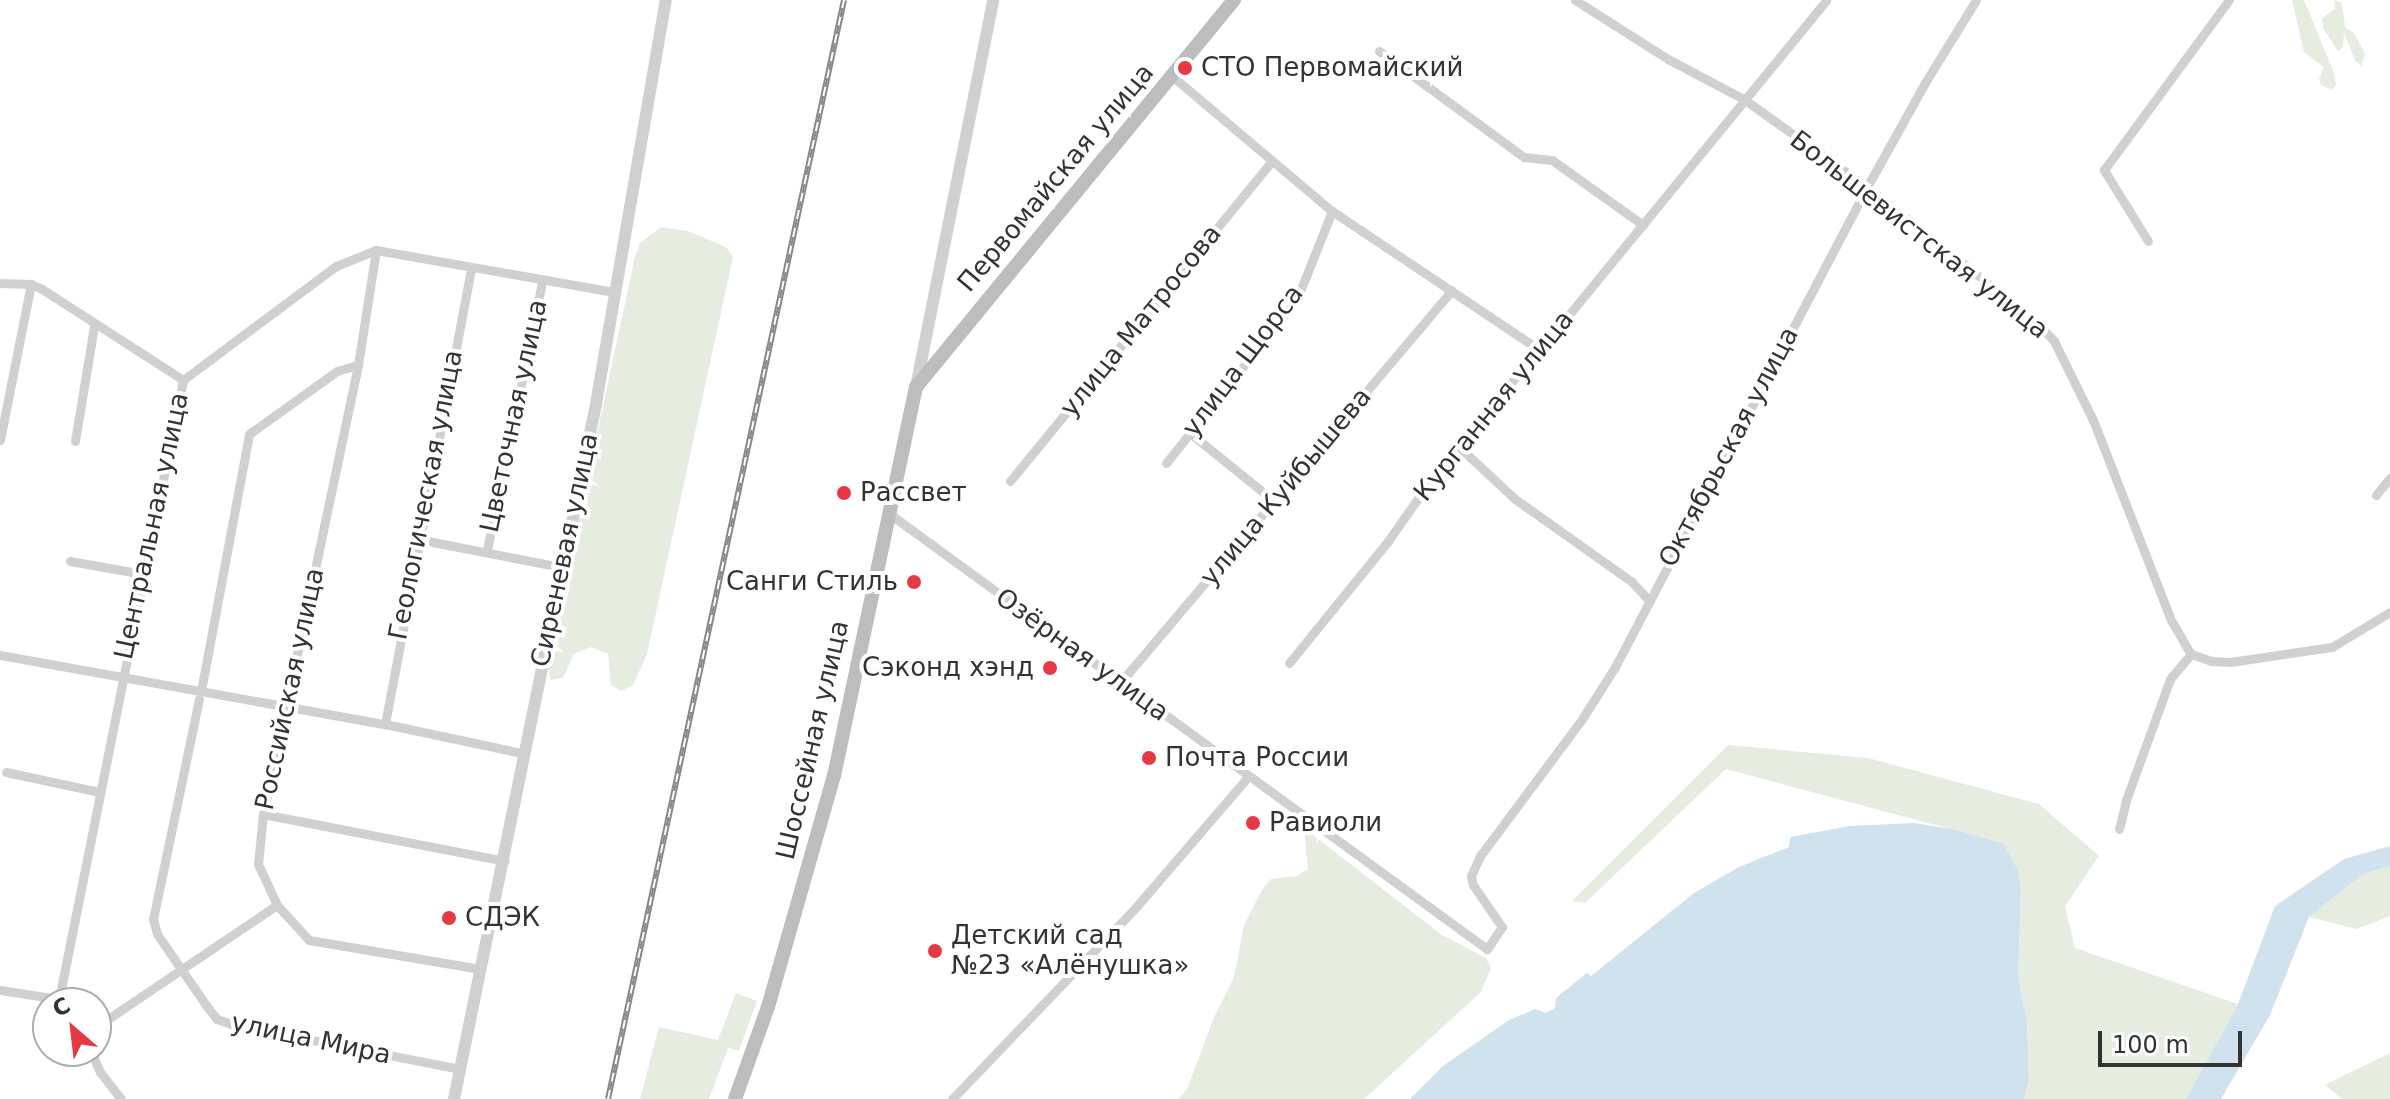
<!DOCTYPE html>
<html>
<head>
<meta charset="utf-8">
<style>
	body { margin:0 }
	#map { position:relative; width:2390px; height:1099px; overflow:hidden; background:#fff; font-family:"DejaVu Sans",sans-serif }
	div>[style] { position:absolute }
	.green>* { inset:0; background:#e6ecdf }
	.water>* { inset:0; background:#cfe2ee }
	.minor>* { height:9px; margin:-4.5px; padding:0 4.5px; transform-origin:4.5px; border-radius:4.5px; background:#d0d0d0 }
	.tertiary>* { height:12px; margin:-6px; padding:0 6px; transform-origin:6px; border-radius:6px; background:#d0d0d0 }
	.secondary>* { height:14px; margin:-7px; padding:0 7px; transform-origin:7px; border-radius:7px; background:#bdbdbd }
	.rail>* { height:6px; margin-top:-3px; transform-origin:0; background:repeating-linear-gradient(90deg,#fff 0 9px,#888 0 18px); box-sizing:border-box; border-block:2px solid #888 }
	.dots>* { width:22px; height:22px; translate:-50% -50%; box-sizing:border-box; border:4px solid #fff; border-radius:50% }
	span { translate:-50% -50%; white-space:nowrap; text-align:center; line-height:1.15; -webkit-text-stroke:8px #fff; paint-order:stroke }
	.poi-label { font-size:26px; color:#333 }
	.left { translate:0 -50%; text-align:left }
	.right { translate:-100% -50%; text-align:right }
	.street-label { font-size:26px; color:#333 }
	.north { position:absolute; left:32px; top:987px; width:80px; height:80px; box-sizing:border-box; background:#fff; border:2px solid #adadad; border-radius:50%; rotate:332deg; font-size:22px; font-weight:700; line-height:32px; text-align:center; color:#333 }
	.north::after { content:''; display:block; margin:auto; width:28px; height:36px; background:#e63946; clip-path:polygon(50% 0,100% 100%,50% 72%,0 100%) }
	.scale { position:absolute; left:2098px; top:1031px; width:144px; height:36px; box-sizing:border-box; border:4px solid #333; border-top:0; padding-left:10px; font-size:24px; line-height:28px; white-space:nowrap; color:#333; -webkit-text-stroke:6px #fff; paint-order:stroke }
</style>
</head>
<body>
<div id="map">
	<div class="green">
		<i style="clip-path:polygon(2292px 0,2304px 0,2334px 73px,2336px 85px,2332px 90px,2321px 85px,2319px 79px,2324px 67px,2304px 52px)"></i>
		<i style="clip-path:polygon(2334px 0,2342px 3px,2345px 27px,2354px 33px,2365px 54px,2361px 66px,2355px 60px,2344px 33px,2343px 47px,2338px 51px,2323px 28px,2322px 18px,2335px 9px)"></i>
		<i style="clip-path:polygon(661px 227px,688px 231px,726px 247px,733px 257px,647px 654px,633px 685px,621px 691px,611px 685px,608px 654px,591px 647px,574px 654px,563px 678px,550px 680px,548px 661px,635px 257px,640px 243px)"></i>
		<i style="clip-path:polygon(1728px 745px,1868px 758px,2039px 804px,2099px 856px,2065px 906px,2075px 948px,2238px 1004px,2186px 1099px,2024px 1099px,2029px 1080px,2027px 1021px,2018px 975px,2021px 891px,2003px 843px,1726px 769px,1585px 903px,1572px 901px)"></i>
		<i style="clip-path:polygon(1304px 828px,1442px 935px,1486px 958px,1491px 969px,1481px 992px,1364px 1099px,1178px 1099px,1187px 1089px,1215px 1015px,1234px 977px,1244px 925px,1262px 890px,1271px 879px,1297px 876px,1308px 869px)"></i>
		<i style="clip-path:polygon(2390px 866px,2390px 916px,2357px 929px,2309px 917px,2363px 874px)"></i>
		<i style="clip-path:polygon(736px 993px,757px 1001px,739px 1051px,728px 1048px,709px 1099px,640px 1099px,659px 1027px,718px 1040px)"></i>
		<i style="clip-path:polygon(2390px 1053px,2390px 1099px,2342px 1099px,2325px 1085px)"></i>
	</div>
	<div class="water">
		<i style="clip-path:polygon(1914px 823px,1952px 829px,2003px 843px,2018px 871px,2021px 891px,2018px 975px,2027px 1021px,2029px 1080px,2024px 1099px,1410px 1099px,1443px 1066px,1509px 1020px,1535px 1009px,1546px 1013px,1555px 1008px,1556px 998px,1587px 973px,1591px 976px,1694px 893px,1739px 867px,1789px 847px,1790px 837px,1850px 826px)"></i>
		<i style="clip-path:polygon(2390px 846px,2390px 866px,2363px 874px,2309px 917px,2270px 1015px,2221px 1099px,2186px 1099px,2238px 1004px,2275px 906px,2344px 859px)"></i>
	</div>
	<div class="minor">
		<i style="left:1575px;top:0;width:110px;rotate:32.4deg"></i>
		<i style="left:1668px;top:59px;width:87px;rotate:28deg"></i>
		<i style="left:1745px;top:100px;width:150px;rotate:35.5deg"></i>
		<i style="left:1867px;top:187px;width:213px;rotate:38.5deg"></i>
		<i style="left:2034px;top:320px;width:29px;rotate:46deg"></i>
		<i style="left:2054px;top:341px;width:88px;rotate:63.7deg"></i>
		<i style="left:2093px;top:420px;width:215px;rotate:68.7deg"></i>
		<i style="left:2171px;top:620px;width:39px;rotate:60deg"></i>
		<i style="left:1379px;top:51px;width:180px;rotate:36.2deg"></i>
		<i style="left:1524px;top:157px;width:28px;rotate:6deg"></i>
		<i style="left:1552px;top:160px;width:112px;rotate:35.5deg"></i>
		<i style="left:1172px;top:76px;width:209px;rotate:40.2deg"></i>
		<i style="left:1332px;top:211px;width:250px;rotate:33.8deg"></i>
		<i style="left:2148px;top:241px;width:84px;rotate:-121.8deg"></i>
		<i style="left:2104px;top:170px;width:211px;rotate:-53.7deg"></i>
		<i style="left:376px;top:250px;width:116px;rotate:98.9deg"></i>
		<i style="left:358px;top:365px;width:459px;rotate:101.9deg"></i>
		<i style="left:263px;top:814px;width:50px;rotate:95.7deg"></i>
		<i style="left:258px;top:864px;width:45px;rotate:65.1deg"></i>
		<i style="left:277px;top:905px;width:47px;rotate:47.6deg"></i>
		<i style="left:309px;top:940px;width:174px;rotate:9.6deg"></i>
		<i style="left:0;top:283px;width:31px;rotate:2deg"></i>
		<i style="left:31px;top:284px;width:12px;rotate:24deg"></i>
		<i style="left:42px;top:289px;width:168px;rotate:32.8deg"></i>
		<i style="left:1190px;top:433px;width:108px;rotate:39deg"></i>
		<i style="left:0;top:440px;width:159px;rotate:-78.8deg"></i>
		<i style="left:75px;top:441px;width:117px;rotate:-80.6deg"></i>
		<i style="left:1456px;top:444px;width:81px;rotate:43deg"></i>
		<i style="left:1515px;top:499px;width:142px;rotate:35.3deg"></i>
		<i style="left:1631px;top:581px;width:25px;rotate:47deg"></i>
		<i style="left:1166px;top:463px;width:210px;rotate:-51.4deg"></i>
		<i style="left:1297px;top:299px;width:95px;rotate:-68.3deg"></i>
		<i style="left:1010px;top:481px;width:412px;rotate:-50.7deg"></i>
		<i style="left:2376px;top:495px;width:22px;rotate:-51deg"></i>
		<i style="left:887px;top:512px;width:742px;rotate:36.07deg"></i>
		<i style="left:1487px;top:949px;width:27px;rotate:-56deg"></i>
		<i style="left:1502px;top:927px;width:51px;rotate:-124.6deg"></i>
		<i style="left:1473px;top:885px;width:9px;rotate:-103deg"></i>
		<i style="left:1471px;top:876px;width:22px;rotate:-66deg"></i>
		<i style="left:1480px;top:856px;width:171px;rotate:-53.3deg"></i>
		<i style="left:1582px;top:719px;width:62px;rotate:-57.6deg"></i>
		<i style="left:1615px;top:667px;width:542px;rotate:-62.3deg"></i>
		<i style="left:1867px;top:187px;width:121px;rotate:-60.9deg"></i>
		<i style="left:1926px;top:81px;width:95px;rotate:-58.3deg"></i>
		<i style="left:417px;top:539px;width:147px;rotate:11deg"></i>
		<i style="left:487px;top:550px;width:275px;rotate:-78.4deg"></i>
		<i style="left:70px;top:561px;width:74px;rotate:10.1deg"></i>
		<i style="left:2191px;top:654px;width:21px;rotate:19deg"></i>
		<i style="left:2211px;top:661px;width:19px;rotate:3deg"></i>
		<i style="left:2230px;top:662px;width:103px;rotate:-8.4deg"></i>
		<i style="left:2332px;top:647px;width:68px;rotate:-31.1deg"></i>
		<i style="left:0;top:655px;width:391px;rotate:10.2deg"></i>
		<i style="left:385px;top:724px;width:140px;rotate:12deg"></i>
		<i style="left:1289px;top:663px;width:157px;rotate:-50.9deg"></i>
		<i style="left:1388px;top:541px;width:118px;rotate:-55deg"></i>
		<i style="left:1456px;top:444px;width:126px;rotate:-48.2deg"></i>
		<i style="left:1540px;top:350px;width:452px;rotate:-50.7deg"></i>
		<i style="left:1120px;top:683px;width:514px;rotate:-49.81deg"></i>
		<i style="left:201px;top:691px;width:261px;rotate:-79.4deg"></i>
		<i style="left:249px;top:434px;width:108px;rotate:-35.6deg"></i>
		<i style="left:337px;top:371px;width:22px;rotate:-16deg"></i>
		<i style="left:199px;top:699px;width:225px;rotate:101.8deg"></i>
		<i style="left:153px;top:919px;width:16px;rotate:75deg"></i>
		<i style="left:157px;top:934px;width:90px;rotate:55.4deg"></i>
		<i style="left:208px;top:1008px;width:14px;rotate:51deg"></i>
		<i style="left:217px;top:1019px;width:15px;rotate:20deg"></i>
		<i style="left:231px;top:1024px;width:234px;rotate:11.1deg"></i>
		<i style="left:385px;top:724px;width:464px;rotate:-79.3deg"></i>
		<i style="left:6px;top:772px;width:95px;rotate:12.1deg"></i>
		<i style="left:263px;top:814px;width:246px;rotate:11deg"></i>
		<i style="left:2119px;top:829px;width:30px;rotate:-76deg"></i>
		<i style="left:2126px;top:800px;width:129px;rotate:-70deg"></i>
		<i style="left:2170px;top:679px;width:33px;rotate:-50deg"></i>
		<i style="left:0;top:990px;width:60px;rotate:8.7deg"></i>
		<i style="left:59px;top:999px;width:631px;rotate:-78.67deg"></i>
		<i style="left:183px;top:380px;width:191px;rotate:-36.7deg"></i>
		<i style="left:336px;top:266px;width:43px;rotate:-21.8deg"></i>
		<i style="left:376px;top:250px;width:243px;rotate:10deg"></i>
		<i style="left:96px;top:1027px;width:218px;rotate:-34deg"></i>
		<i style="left:91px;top:1051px;width:23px;rotate:67deg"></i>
		<i style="left:100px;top:1072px;width:34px;rotate:52deg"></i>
		<i style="left:952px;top:1099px;width:266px;rotate:-46.2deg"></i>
		<i style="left:1136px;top:907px;width:172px;rotate:-49.3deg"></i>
	</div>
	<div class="tertiary">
		<i style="left:916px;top:387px;width:395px;rotate:-78.7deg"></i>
		<i style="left:454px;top:1099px;width:709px;rotate:-78.45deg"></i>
		<i style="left:596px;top:404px;width:410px;rotate:-80.2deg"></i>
	</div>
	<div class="secondary">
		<i style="left:735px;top:1099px;width:98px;rotate:-70.3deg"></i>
		<i style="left:768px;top:1007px;width:240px;rotate:-74.1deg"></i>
		<i style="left:834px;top:776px;width:398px;rotate:-78.1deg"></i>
		<i style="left:916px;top:387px;width:501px;rotate:-50.59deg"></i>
	</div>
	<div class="rail">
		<i style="left:608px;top:1099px;width:1124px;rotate:-77.88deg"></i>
	</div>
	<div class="dots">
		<i style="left:1185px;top:68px;background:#e63946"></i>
		<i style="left:844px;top:493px;background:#e63946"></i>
		<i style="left:914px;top:582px;background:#e63946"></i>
		<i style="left:1050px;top:668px;background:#e63946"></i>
		<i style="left:1149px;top:758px;background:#e63946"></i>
		<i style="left:1253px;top:823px;background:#e63946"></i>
		<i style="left:449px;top:918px;background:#e63946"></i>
		<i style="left:935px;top:951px;background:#e63946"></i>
	</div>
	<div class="poi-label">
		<span class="left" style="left:1201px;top:68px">СТО Первомайский</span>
		<span class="left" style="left:860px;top:493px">Рассвет</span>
		<span class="right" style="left:898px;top:582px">Санги Стиль</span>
		<span class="right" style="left:1034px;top:668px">Сэконд хэнд</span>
		<span class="left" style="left:1165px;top:758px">Почта России</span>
		<span class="left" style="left:1269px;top:823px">Равиоли</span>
		<span class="left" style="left:465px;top:918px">СДЭК</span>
		<span class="left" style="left:951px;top:951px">Детский сад<br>№23 «Алёнушка»</span>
	</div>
	<div class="street-label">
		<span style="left:1056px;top:178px;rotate:-50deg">Первомайская улица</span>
		<span style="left:1919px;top:235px;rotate:38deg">Большевистская улица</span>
		<span style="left:1141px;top:321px;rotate:-51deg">улица Матросова</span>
		<span style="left:1243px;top:361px;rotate:-53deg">улица Щорса</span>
		<span style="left:1494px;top:406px;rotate:-51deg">Курганная улица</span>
		<span style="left:514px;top:416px;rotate:-78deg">Цветочная улица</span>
		<span style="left:1729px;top:447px;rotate:-62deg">Октябрьская улица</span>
		<span style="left:1286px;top:487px;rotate:-50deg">улица Куйбышева</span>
		<span style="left:426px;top:495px;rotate:-79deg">Геологическая улица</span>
		<span style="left:152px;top:526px;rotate:-78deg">Центральная улица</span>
		<span style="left:565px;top:550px;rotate:-78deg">Сиреневая улица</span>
		<span style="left:1082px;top:655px;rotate:36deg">Озёрная улица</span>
		<span style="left:290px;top:689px;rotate:-78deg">Российская улица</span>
		<span style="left:813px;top:740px;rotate:-77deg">Шоссейная улица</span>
		<span style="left:311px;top:1039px;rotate:12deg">улица Мира</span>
	</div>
	<div class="north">С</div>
	<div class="scale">100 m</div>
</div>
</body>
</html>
